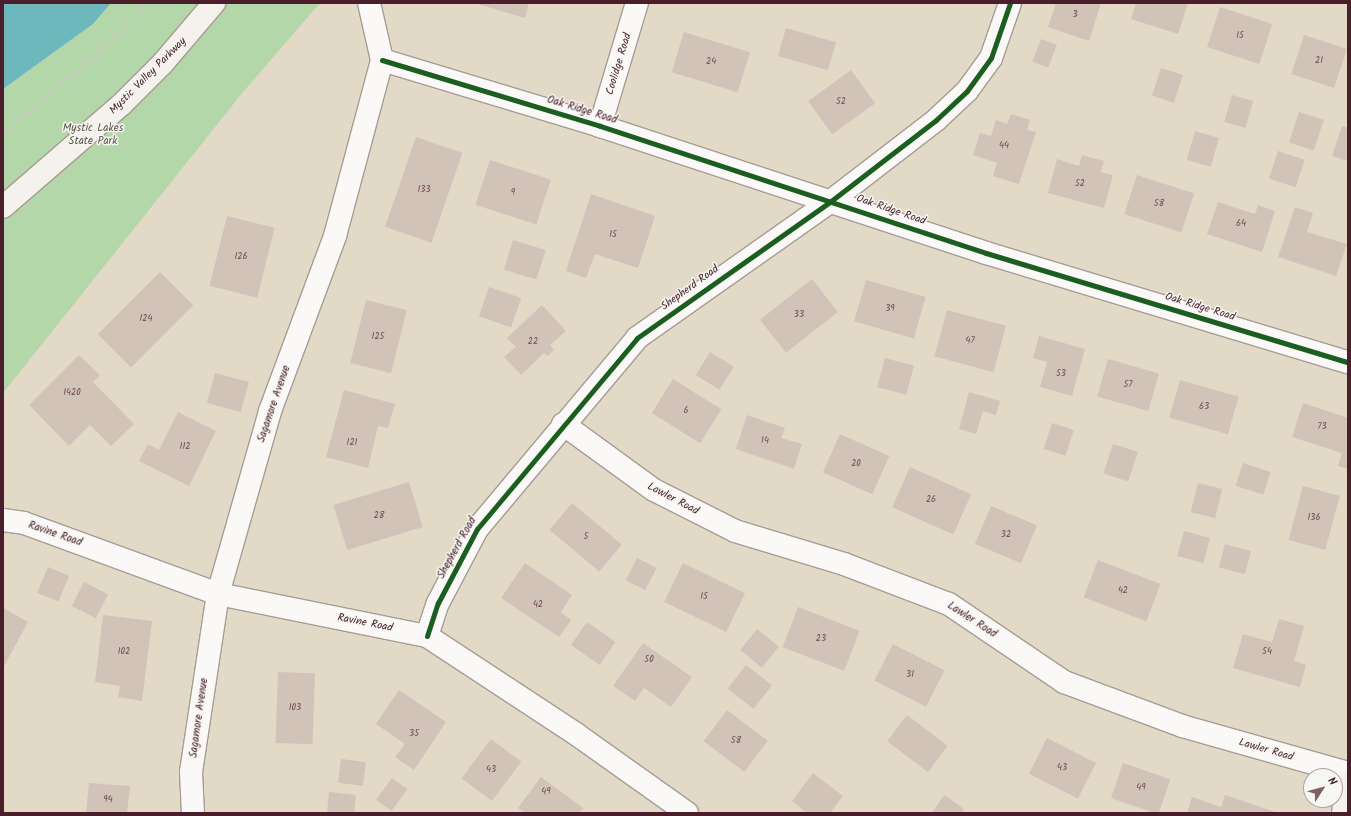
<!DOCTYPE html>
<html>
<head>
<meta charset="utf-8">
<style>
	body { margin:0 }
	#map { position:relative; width:1351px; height:816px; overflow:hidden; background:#e2d9c7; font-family:Kalam,sans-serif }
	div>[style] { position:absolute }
	.green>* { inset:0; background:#b4d7a9 }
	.water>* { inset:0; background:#6cb8bc }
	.building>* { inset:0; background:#d2c3b8; transform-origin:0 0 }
	.path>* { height:2.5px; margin-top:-1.25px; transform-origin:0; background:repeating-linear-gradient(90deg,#ccc7c4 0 3px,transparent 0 6px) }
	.roads { filter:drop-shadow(1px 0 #a79c94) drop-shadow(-1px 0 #a79c94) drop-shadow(0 1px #a79c94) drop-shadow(0 -1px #a79c94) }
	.street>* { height:22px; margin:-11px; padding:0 11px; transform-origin:11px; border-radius:11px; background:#fbf9f7 }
	.secondary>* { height:22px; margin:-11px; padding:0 11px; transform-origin:11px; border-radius:11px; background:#f5f1ec }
	.cycleway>* { height:5px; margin:-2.5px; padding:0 2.5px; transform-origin:2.5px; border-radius:2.5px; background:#1b5e20 }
	span { translate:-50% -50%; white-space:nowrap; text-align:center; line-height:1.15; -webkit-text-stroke:3px #f6f6f2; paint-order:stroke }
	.number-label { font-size:9px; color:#6e4a50 }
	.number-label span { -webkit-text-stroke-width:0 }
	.street-label { font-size:11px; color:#4a1f2b }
	.park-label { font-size:11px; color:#5e564a }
	.frame { position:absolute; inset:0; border:4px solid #4a1f2b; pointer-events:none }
	.north { position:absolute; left:1303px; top:768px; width:40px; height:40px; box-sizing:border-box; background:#f6f6f2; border:1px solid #b1a0a2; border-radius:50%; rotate:54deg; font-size:11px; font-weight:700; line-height:16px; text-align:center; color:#4a1f2b }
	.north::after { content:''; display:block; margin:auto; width:14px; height:18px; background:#7f6062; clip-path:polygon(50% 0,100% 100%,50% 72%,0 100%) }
</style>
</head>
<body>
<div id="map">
	<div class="green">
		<i style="clip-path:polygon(111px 3px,320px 3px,243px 92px,3px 393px,3px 89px,93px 24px)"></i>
	</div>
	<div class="water">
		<i style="clip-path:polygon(3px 3px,111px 3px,93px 24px,3px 89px)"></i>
	</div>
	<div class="building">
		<i style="clip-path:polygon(474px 3px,529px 3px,525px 18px)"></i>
		<i style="clip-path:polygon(1056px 3px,1101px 3px,1089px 41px,1048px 27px)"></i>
		<i style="clip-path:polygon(1136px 3px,1188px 3px,1178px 34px,1131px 19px)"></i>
		<i style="left:1220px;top:7px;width:55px;height:42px;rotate:18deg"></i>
		<i style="left:786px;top:28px;width:52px;height:29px;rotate:16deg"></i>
		<i style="left:684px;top:32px;width:69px;height:42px;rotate:17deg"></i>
		<i style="left:1304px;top:35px;width:45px;height:41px;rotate:18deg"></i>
		<i style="left:1041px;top:39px;width:17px;height:24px;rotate:21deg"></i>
		<i style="left:1161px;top:68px;width:23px;height:29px;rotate:18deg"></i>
		<i style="left:851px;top:70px;width:41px;height:53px;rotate:54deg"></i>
		<i style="left:1232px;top:95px;width:22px;height:28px;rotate:16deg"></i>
		<i style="left:1299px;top:112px;width:26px;height:32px;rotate:18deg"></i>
		<i style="clip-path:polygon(1011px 114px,1030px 120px,1027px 130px,1036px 132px,1019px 184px,993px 176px,997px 163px,973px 155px,980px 133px,991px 136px,996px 120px,1007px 124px)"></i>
		<i style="clip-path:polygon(1342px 126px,1348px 128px,1348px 161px,1332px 156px)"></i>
		<i style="left:1195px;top:131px;width:25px;height:30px;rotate:16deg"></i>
		<i style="left:416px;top:137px;width:49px;height:95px;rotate:19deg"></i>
		<i style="left:1278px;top:151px;width:28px;height:29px;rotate:18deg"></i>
		<i style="clip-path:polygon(1082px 155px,1104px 161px,1101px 172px,1113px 175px,1104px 208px,1048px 193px,1057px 159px,1079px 166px)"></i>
		<i style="left:490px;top:160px;width:64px;height:47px;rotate:18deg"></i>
		<i style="left:1137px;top:175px;width:60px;height:41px;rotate:18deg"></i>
		<i style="clip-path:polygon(591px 194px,655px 216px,638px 268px,595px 254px,586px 278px,566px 271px)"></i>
		<i style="clip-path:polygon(1218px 202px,1255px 214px,1258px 205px,1275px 211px,1262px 252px,1207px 234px)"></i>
		<i style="clip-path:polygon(1295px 207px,1313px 213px,1307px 232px,1347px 244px,1336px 276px,1278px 257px)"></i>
		<i style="left:227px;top:216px;width:49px;height:72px;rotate:14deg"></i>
		<i style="left:513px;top:240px;width:34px;height:31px;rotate:17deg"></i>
		<i style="left:160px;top:272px;width:47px;height:88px;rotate:45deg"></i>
		<i style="left:812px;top:279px;width:42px;height:66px;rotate:52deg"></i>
		<i style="left:866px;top:280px;width:62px;height:43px;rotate:16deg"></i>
		<i style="left:489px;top:287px;width:34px;height:31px;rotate:19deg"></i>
		<i style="left:366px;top:300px;width:42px;height:65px;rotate:14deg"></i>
		<i style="clip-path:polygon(542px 305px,566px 331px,550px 345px,554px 350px,547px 356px,544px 353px,521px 375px,504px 357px,516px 347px,507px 338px)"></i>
		<i style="left:947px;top:310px;width:61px;height:48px;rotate:15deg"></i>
		<i style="clip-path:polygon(1039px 336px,1085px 349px,1072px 396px,1040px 387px,1047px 362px,1033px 358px)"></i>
		<i style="left:710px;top:352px;width:28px;height:27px;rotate:32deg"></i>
		<i style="clip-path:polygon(79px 355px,100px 375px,93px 382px,134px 424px,111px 446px,90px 425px,69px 446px,29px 405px)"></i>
		<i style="left:885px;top:358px;width:30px;height:30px;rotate:15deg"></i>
		<i style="left:1108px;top:359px;width:53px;height:39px;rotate:16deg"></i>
		<i style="left:215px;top:373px;width:35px;height:31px;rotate:15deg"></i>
		<i style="left:673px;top:379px;width:57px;height:40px;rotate:32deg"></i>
		<i style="left:1180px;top:380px;width:61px;height:39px;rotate:16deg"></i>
		<i style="clip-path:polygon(344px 390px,395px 404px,388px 428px,378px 426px,368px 468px,326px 457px)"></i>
		<i style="clip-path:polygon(969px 392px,1000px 401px,996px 415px,983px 411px,976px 434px,959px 429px)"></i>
		<i style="clip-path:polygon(1303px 403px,1348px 418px,1348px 469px,1338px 466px,1342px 453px,1292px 437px)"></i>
		<i style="clip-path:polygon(178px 412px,216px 431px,189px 486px,139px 461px,148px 444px,159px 450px)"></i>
		<i style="clip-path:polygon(747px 415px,785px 428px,781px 438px,802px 444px,794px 469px,736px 449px)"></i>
		<i style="left:1052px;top:423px;width:23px;height:27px;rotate:18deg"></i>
		<i style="left:840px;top:434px;width:54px;height:42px;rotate:24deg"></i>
		<i style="left:1113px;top:444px;width:26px;height:31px;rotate:18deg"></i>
		<i style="left:1243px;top:463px;width:29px;height:24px;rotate:18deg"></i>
		<i style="left:910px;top:467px;width:67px;height:44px;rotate:24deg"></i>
		<i style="left:409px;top:482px;width:47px;height:79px;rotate:73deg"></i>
		<i style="left:1198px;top:483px;width:25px;height:30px;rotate:14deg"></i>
		<i style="left:1303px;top:486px;width:38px;height:56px;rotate:15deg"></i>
		<i style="left:572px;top:503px;width:65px;height:35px;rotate:40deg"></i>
		<i style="left:991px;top:506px;width:50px;height:41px;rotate:23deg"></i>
		<i style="left:1184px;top:531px;width:27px;height:26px;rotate:15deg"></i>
		<i style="left:1225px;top:544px;width:27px;height:24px;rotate:15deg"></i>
		<i style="left:637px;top:558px;width:22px;height:25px;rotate:27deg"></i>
		<i style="left:1098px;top:560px;width:67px;height:40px;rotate:21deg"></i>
		<i style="clip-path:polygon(525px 563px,572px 595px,561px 612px,571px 620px,559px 637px,501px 598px)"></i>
		<i style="left:683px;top:563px;width:69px;height:43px;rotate:26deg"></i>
		<i style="left:48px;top:567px;width:23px;height:28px;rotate:23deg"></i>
		<i style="left:84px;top:582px;width:27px;height:27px;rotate:27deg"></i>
		<i style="left:798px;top:607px;width:66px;height:43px;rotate:21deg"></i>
		<i style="clip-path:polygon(3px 608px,28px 622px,3px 668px)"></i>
		<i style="clip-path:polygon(103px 615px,152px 621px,142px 701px,118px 697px,120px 686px,95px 682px)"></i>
		<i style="clip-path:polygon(1279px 619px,1304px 626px,1294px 661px,1306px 665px,1300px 687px,1233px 668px,1243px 634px,1272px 642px)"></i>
		<i style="left:587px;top:622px;width:35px;height:28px;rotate:35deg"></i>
		<i style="left:757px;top:629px;width:28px;height:27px;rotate:39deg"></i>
		<i style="clip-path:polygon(643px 643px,692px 677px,671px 707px,644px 688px,635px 701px,613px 686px)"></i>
		<i style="left:893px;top:644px;width:58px;height:41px;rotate:27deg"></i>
		<i style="left:746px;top:665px;width:33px;height:30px;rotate:38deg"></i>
		<i style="left:278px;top:672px;width:37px;height:71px;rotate:2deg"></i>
		<i style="clip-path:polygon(399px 690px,446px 722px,414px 770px,395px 757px,405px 744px,376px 724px)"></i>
		<i style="left:727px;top:710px;width:51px;height:39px;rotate:37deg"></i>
		<i style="left:907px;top:715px;width:51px;height:33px;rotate:37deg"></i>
		<i style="left:1047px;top:738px;width:55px;height:40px;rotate:27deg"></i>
		<i style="left:491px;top:739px;width:38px;height:49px;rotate:37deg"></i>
		<i style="left:341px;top:759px;width:25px;height:24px;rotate:7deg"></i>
		<i style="left:1123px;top:763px;width:50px;height:37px;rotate:19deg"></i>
		<i style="clip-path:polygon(813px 773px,843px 796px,830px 813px,807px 813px,792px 801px)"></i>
		<i style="clip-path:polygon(541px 777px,583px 808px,579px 813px,525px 813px,518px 808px)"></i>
		<i style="left:392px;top:778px;width:19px;height:27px;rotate:36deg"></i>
		<i style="clip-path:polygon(89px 783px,130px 786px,127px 813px,86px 813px)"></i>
		<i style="clip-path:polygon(329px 792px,356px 795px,354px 813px,327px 813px)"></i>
		<i style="clip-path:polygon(944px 795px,964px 809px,961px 813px,932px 813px)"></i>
		<i style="clip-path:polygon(1225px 795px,1278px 813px,1187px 813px,1192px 797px,1221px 807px)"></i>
	</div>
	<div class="path">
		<i style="left:3px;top:133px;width:103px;rotate:-39.9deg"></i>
		<i style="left:82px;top:67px;width:91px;rotate:-44.6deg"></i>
	</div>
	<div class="roads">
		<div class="street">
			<i style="left:382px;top:60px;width:228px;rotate:16.8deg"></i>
			<i style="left:600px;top:126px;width:406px;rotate:18.2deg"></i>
			<i style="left:986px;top:253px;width:378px;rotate:16.8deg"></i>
			<i style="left:600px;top:126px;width:128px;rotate:-73.3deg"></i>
			<i style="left:563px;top:424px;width:112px;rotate:36deg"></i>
			<i style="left:654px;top:490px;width:91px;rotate:26.8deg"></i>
			<i style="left:735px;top:531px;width:114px;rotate:16.8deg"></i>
			<i style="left:844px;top:564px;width:112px;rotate:20.9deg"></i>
			<i style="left:949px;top:604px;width:139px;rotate:34.1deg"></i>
			<i style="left:1064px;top:682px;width:126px;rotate:20.4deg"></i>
			<i style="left:1182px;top:726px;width:173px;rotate:15.8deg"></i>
			<i style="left:3px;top:520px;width:21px;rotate:8deg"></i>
			<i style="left:24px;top:523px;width:207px;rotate:20.1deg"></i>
			<i style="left:218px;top:594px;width:213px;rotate:11.4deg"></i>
			<i style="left:427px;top:636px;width:178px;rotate:33.3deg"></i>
			<i style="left:576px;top:734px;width:136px;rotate:35.4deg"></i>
			<i style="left:427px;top:636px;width:35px;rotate:-72deg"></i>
			<i style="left:438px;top:603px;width:84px;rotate:-62.2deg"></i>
			<i style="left:477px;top:529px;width:249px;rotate:-50deg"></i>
			<i style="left:637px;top:338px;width:237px;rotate:-35.2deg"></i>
			<i style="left:831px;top:201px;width:133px;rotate:-37.6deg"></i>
			<i style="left:936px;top:120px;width:42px;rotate:-43.1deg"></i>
			<i style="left:967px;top:91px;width:41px;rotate:-54deg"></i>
			<i style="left:991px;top:58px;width:58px;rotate:-70.9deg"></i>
			<i style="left:193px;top:813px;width:41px;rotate:-92.8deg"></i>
			<i style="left:191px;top:772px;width:180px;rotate:-81.4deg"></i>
			<i style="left:218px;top:594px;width:190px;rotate:-74.1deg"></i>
			<i style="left:270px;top:411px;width:187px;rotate:-69.6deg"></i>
			<i style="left:335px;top:236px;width:182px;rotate:-75deg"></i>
			<i style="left:382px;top:60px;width:58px;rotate:-102.8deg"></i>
		</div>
		<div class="secondary">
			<i style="left:3px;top:207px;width:157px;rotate:-40.9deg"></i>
			<i style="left:122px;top:104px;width:58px;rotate:-45deg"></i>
			<i style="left:163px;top:63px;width:79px;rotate:-49.6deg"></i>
			<i style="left:1343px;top:813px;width:31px;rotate:-81deg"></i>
		</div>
	</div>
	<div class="cycleway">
		<i style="left:382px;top:60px;width:228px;rotate:16.8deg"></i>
		<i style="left:600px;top:126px;width:406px;rotate:18.2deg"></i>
		<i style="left:986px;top:253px;width:378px;rotate:16.8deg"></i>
		<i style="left:427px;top:636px;width:35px;rotate:-72deg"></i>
		<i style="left:438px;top:603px;width:84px;rotate:-62.2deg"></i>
		<i style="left:477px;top:529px;width:249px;rotate:-50deg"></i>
		<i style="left:637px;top:338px;width:237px;rotate:-35.2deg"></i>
		<i style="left:831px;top:201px;width:133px;rotate:-37.6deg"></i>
		<i style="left:936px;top:120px;width:42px;rotate:-43.1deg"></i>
		<i style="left:967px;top:91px;width:41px;rotate:-54deg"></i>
		<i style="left:991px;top:58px;width:58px;rotate:-70.9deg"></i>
	</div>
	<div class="number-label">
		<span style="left:1075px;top:15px">3</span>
		<span style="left:1240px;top:36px">15</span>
		<span style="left:1319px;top:61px">21</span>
		<span style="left:711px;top:62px">24</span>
		<span style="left:841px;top:102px">52</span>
		<span style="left:1004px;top:146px">44</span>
		<span style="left:1080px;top:184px">52</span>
		<span style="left:424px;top:190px">133</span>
		<span style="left:513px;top:193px">9</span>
		<span style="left:1159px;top:204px">58</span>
		<span style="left:1241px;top:224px">64</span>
		<span style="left:613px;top:235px">15</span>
		<span style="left:241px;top:257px">126</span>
		<span style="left:890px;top:309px">39</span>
		<span style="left:799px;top:315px">33</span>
		<span style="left:146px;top:319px">124</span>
		<span style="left:378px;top:337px">125</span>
		<span style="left:970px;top:341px">47</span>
		<span style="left:533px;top:342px">22</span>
		<span style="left:1061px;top:374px">53</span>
		<span style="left:1128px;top:385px">57</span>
		<span style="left:72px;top:393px">1420</span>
		<span style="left:1204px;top:407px">63</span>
		<span style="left:686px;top:411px">6</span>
		<span style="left:1322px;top:427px">73</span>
		<span style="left:765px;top:441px">14</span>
		<span style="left:352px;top:443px">121</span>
		<span style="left:185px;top:447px">112</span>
		<span style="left:856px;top:464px">20</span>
		<span style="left:931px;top:500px">26</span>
		<span style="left:379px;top:516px">28</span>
		<span style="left:1314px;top:518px">136</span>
		<span style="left:1006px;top:535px">32</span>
		<span style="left:586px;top:537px">5</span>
		<span style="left:1123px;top:591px">42</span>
		<span style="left:704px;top:597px">15</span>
		<span style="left:538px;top:605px">42</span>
		<span style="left:821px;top:639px">23</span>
		<span style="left:124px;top:652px">102</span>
		<span style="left:1267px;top:652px">54</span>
		<span style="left:649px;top:660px">50</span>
		<span style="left:910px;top:675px">31</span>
		<span style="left:295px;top:708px">103</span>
		<span style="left:414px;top:734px">35</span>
		<span style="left:736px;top:741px">58</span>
		<span style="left:1062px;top:768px">43</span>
		<span style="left:491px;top:770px">43</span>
		<span style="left:1141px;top:788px">49</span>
		<span style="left:546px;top:792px">49</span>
		<span style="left:108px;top:800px">94</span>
	</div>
	<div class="street-label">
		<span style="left:619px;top:64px;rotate:-73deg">Coolidge Road</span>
		<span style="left:148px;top:76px;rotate:-45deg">Mystic Valley Parkway</span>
		<span style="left:582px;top:110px;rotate:17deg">Oak Ridge Road</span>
		<span style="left:891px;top:210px;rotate:19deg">Oak Ridge Road</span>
		<span style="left:690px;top:288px;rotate:-36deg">Shepherd Road</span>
		<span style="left:1200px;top:307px;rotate:17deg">Oak Ridge Road</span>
		<span style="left:274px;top:404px;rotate:-71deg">Sagamore Avenue</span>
		<span style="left:673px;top:499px;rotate:28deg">Lawler Road</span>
		<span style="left:55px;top:534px;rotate:19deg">Ravine Road</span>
		<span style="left:457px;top:548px;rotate:-61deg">Shepherd Road</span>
		<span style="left:972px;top:620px;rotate:33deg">Lawler Road</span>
		<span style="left:365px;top:623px;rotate:11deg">Ravine Road</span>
		<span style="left:199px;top:718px;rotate:-82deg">Sagamore Avenue</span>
		<span style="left:1266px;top:750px;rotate:16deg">Lawler Road</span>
	</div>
	<div class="park-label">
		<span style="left:93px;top:135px">Mystic Lakes<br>State Park</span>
	</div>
	<div class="frame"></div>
	<div class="north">N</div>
</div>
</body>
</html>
